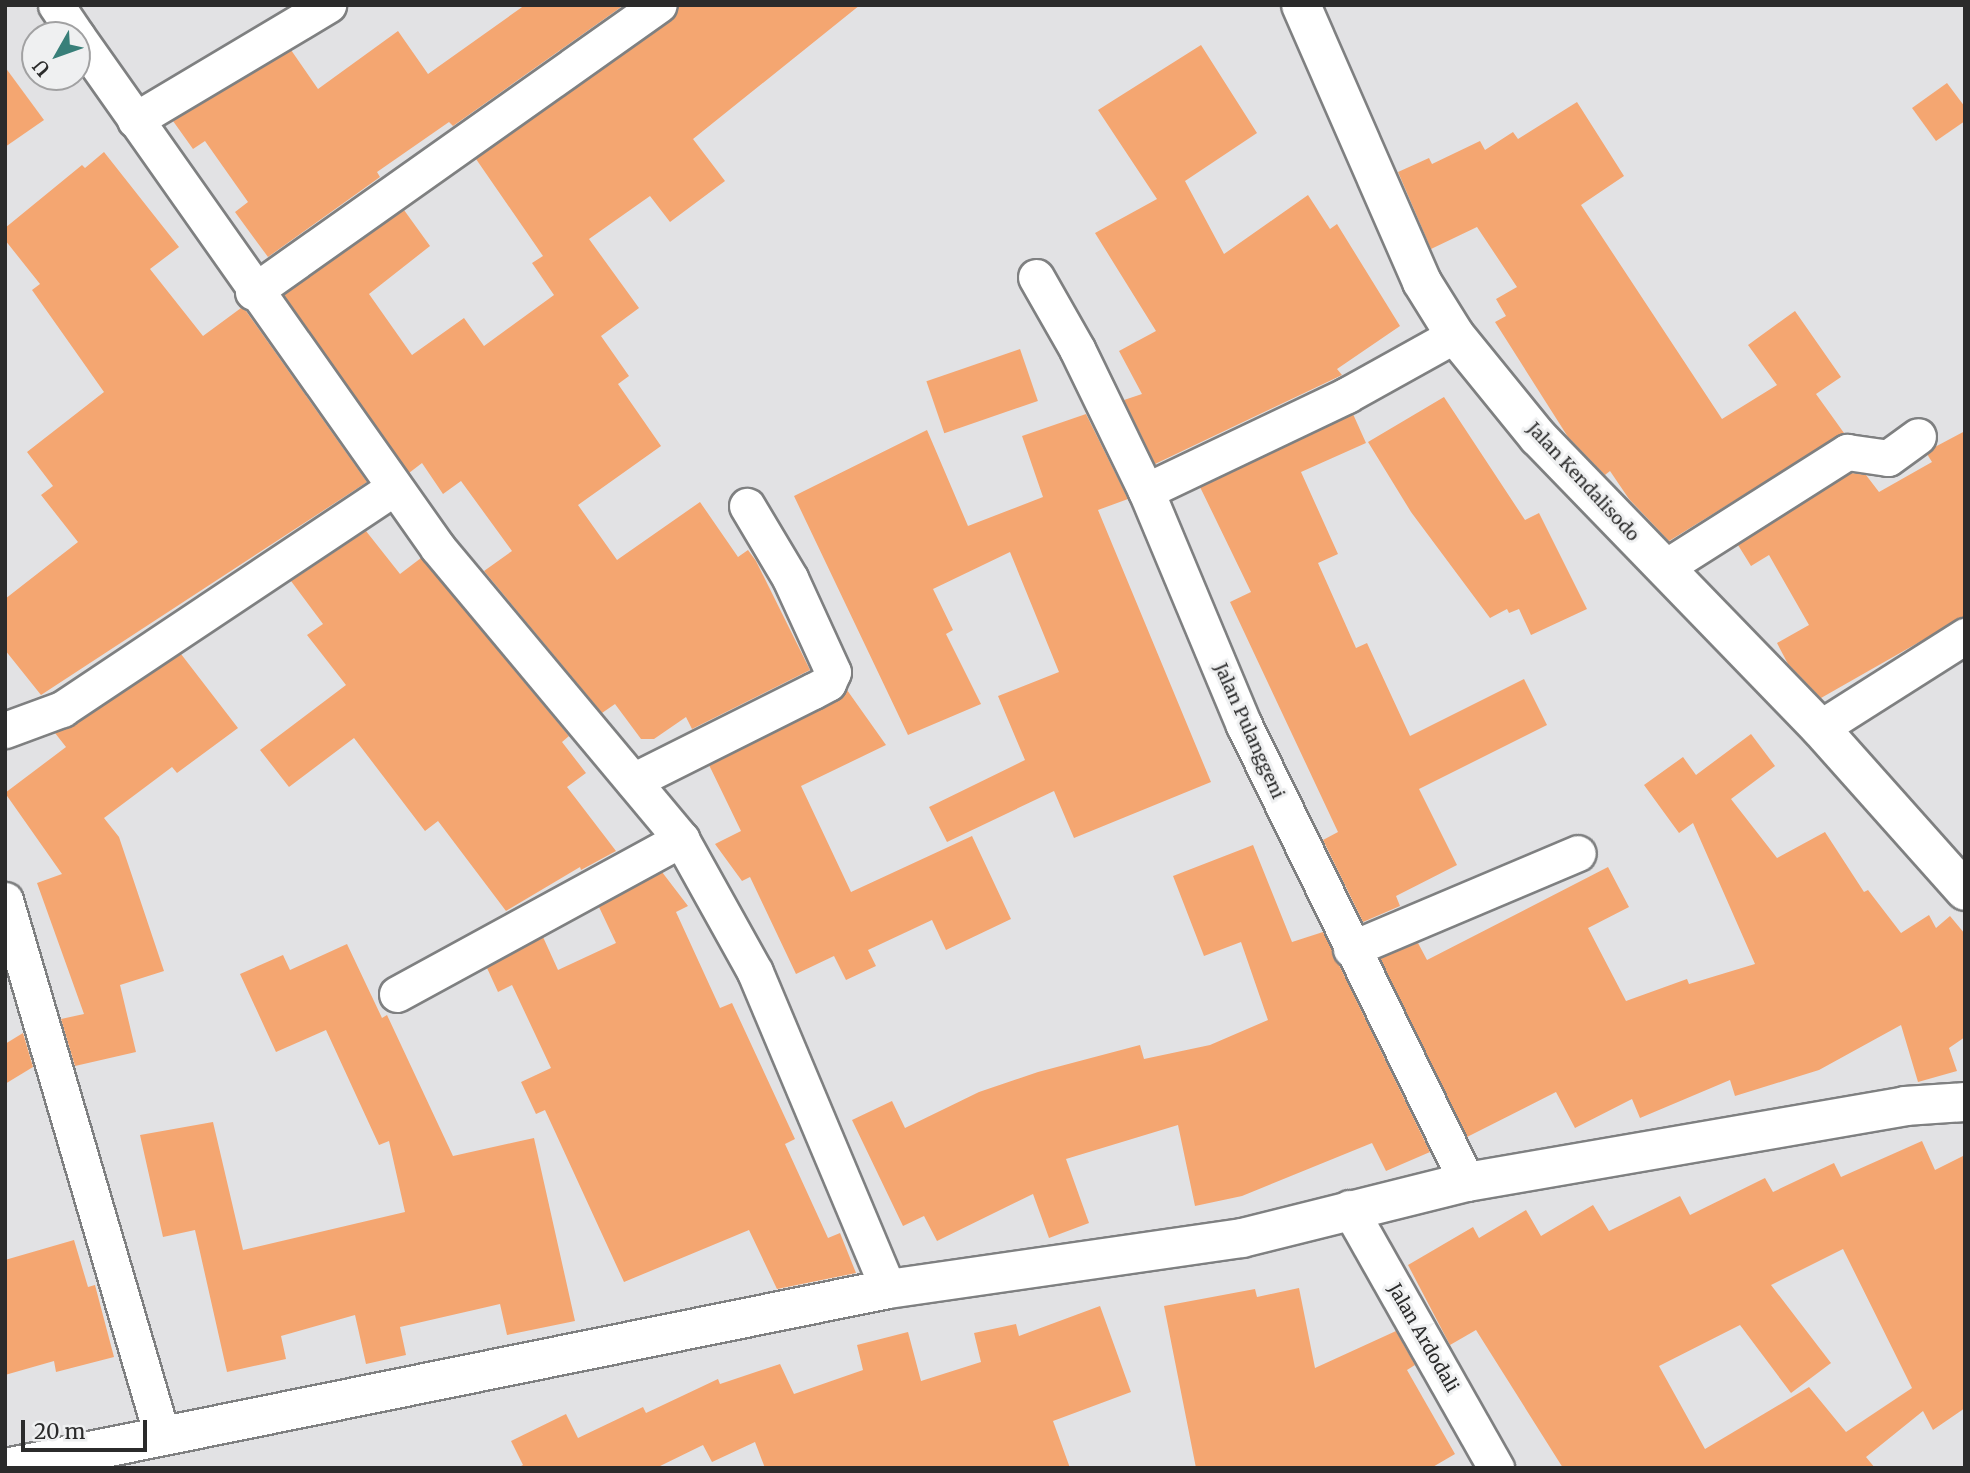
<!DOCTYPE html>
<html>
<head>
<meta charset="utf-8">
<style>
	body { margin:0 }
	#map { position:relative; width:1970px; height:1473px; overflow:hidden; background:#e2e2e4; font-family:Merriweather,serif }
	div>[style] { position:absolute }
	.building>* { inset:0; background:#f4a671; transform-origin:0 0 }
	.roads { filter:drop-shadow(2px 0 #7f8081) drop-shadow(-2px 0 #7f8081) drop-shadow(0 2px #7f8081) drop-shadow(0 -2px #7f8081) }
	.street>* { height:35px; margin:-17.5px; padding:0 17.5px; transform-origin:17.5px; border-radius:17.5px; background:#fff }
	.secondary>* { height:38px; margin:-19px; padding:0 19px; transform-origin:19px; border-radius:19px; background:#fff }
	span { translate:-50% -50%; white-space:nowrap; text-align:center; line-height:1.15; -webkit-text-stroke:6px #eff0f1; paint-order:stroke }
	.street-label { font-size:18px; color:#2b2b2b }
	.frame { position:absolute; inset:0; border:7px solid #2b2b2b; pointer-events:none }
	.north { position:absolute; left:21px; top:21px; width:70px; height:70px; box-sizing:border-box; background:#eff0f1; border:2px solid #a1a1a2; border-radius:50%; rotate:230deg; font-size:19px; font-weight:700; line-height:28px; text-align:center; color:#2b2b2b }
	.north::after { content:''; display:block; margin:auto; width:24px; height:32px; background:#387f79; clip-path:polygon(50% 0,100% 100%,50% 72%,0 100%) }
	.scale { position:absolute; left:21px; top:1420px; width:126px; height:32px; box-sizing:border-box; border:4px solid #2b2b2b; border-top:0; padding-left:9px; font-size:21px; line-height:24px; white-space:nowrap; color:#2b2b2b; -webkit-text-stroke:5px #eff0f1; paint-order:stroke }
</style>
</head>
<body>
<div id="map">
	<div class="building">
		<i style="clip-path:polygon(525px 5px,624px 5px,453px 126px,449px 122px,377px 172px,380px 177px,268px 257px,235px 212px,248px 202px,205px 141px,193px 149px,173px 121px,291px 50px,318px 89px,398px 31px,428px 74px)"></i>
		<i style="clip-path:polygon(679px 5px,860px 5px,693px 139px,725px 181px,670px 222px,650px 196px,589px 239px,639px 308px,601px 336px,629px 376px,618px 384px,661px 446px,578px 505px,617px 560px,700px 502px,738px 557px,748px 550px,756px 561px,810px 670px,692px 729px,686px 717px,654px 739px,641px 739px,615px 704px,602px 713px,484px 571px,512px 551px,461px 481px,443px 494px,422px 463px,409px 473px,284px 295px,404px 210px,430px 246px,369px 294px,412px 355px,464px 318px,484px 346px,554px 295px,532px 263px,543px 256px,476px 159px,671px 21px)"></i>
		<i style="clip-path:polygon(1201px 45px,1257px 133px,1185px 181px,1224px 254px,1308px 195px,1330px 229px,1337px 224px,1400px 326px,1337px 369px,1342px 375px,1155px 464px,1124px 400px,1142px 394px,1119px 351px,1156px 331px,1095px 233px,1157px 199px,1098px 110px)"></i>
		<i style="clip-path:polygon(5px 67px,44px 120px,5px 147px)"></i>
		<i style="clip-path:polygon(1947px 83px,1965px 107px,1965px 121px,1936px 141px,1912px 108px)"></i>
		<i style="clip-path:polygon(1577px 102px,1624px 176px,1581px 205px,1722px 419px,1777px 385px,1748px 345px,1795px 311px,1841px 377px,1816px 394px,1844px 433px,1669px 541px,1629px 499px,1610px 471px,1605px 475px,1568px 437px,1495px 322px,1506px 316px,1496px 299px,1517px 287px,1477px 227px,1431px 249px,1398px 172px,1429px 158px,1432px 164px,1480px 141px,1485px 150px,1513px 132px,1518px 139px)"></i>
		<i style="clip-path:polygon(104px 152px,179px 247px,150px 269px,203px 336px,241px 308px,246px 311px,367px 482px,41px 695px,5px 650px,5px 599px,78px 542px,41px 495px,53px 486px,27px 452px,104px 392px,32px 290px,40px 284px,5px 240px,5px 228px,82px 165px,85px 168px)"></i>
		<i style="left:1020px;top:349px;width:55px;height:99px;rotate:71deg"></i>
		<i style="clip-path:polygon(1444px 397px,1525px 520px,1539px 513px,1587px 609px,1531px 635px,1519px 609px,1509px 613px,1507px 609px,1490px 618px,1411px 512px,1368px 442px)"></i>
		<i style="clip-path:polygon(1086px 414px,1128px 499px,1098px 510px,1211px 782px,1074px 838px,1054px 791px,947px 842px,929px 807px,1025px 760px,998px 696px,1059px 672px,1010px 552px,933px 589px,953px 630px,946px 634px,981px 704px,908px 735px,794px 496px,927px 430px,968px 526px,1043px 497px,1022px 436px)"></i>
		<i style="clip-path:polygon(1353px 414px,1366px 443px,1301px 472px,1338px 554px,1318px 563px,1356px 648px,1367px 643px,1410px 736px,1524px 679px,1547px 725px,1419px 789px,1457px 865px,1396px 896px,1400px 906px,1363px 922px,1323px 840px,1338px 832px,1230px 602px,1251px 592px,1200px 487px)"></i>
		<i style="clip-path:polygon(1965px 431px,1965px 616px,1821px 698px,1788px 664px,1777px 643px,1809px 625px,1769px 555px,1751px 566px,1738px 545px,1851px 473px,1866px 475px,1879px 492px,1932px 462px,1927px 454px,1933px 448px)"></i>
		<i style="clip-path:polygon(366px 531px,400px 574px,421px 558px,569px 736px,562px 742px,586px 773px,567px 787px,616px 851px,581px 870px,580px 867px,506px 911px,438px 821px,425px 831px,354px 738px,289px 787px,260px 750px,346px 685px,307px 635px,323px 624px,291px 581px)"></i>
		<i style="clip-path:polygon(181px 654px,238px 728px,177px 773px,172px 767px,104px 818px,119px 837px,164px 971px,120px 985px,136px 1052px,75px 1066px,61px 1019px,84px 1014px,37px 883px,62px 874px,5px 793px,66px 747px,55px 733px)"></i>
		<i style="clip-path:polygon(847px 690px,886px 745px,801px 786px,851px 892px,972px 836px,1011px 919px,946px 950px,932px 920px,868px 950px,876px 966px,846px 980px,834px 956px,796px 974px,750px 877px,742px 881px,715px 844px,741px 831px,709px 765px,837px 701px)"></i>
		<i style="clip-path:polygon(1751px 734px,1775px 766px,1731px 799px,1777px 858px,1825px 832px,1864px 892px,1868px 890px,1901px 933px,1929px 915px,1936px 928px,1950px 916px,1965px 934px,1965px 1037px,1949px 1048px,1957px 1071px,1918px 1082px,1901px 1025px,1819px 1070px,1735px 1096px,1730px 1080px,1640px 1118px,1632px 1099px,1575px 1128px,1556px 1092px,1467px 1137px,1380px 958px,1418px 943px,1427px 960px,1608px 867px,1629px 907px,1588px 928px,1626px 1001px,1687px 979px,1689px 984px,1755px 964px,1693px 823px,1679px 833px,1644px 785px,1683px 757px,1696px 775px)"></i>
		<i style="clip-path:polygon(1253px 845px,1292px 942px,1323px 932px,1430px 1152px,1386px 1171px,1372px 1143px,1242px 1196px,1195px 1206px,1178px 1125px,1066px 1159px,1089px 1223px,1049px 1238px,1033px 1194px,937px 1241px,924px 1216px,903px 1226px,852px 1120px,892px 1101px,905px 1128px,979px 1092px,1038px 1072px,1140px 1045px,1144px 1059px,1210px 1045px,1268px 1020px,1241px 942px,1204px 956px,1173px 876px)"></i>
		<i style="clip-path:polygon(662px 872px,688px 906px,676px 912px,720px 1008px,732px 1003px,795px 1139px,785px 1144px,828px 1238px,840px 1233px,856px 1273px,777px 1289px,749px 1230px,624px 1282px,545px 1110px,536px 1114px,521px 1082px,551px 1068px,512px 985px,498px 992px,487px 968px,543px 937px,558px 970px,616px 943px,599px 907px)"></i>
		<i style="clip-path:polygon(347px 944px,382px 1018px,387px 1015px,453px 1156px,534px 1138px,575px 1321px,507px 1335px,500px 1304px,400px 1327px,406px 1355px,366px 1364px,355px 1315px,281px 1336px,286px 1359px,227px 1372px,195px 1230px,163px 1237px,140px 1135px,213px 1122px,243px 1250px,405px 1212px,389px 1141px,379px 1145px,326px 1030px,276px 1052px,240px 974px,283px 955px,290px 970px)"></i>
		<i style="clip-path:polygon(23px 1033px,33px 1067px,5px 1084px,5px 1044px)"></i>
		<i style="clip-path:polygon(evenodd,1922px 1141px,1935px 1170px,1965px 1155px,1965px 1408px,1933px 1430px,1923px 1411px,1866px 1457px,1875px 1468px,1563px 1468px,1476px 1330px,1450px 1345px,1408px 1265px,1473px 1227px,1479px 1238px,1526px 1210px,1541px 1236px,1593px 1205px,1609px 1231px,1680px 1196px,1690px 1215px,1765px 1178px,1773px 1192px,1834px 1163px,1841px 1177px,1922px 1141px,1843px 1249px,1912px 1388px,1846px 1432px,1809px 1387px,1705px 1449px,1659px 1366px,1740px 1325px,1791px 1393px,1831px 1363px,1771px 1285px,1843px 1249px)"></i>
		<i style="clip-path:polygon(74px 1240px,88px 1287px,95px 1285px,114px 1357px,56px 1372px,54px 1361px,5px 1375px,5px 1260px)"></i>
		<i style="clip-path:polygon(1299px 1288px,1315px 1368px,1396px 1331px,1415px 1365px,1407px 1370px,1455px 1454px,1431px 1468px,1196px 1468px,1164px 1306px,1255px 1289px,1257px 1297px)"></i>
		<i style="clip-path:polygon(1100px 1306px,1131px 1392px,1053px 1421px,1070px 1468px,765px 1468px,755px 1442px,712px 1462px,703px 1445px,656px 1468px,517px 1468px,523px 1465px,511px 1441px,566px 1414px,578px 1438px,643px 1407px,646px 1413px,718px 1379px,720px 1384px,780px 1364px,794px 1394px,863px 1370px,857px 1345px,908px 1332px,921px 1381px,981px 1362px,974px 1333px,1016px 1324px,1019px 1336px)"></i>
	</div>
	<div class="roads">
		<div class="street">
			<i style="left:56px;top:5px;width:36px;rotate:56deg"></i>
			<i style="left:77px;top:36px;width:626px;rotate:54.81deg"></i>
			<i style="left:438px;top:548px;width:379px;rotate:50.1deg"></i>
			<i style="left:681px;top:839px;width:152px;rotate:60.9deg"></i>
			<i style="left:755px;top:972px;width:344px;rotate:67.2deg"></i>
			<i style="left:135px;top:120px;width:225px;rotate:-30.8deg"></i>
			<i style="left:1036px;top:277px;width:83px;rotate:60.3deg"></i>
			<i style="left:1077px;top:349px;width:158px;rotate:64.1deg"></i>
			<i style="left:1146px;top:491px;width:254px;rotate:67.3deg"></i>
			<i style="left:1244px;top:725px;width:509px;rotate:63.99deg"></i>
			<i style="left:253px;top:292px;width:497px;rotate:-35.3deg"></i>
			<i style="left:1146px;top:491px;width:223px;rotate:-25.5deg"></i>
			<i style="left:1347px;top:395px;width:124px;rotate:-29.1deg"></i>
			<i style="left:1664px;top:568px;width:217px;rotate:-32.4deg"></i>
			<i style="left:1847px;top:452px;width:41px;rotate:8.3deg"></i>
			<i style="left:1888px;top:458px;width:37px;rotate:-36deg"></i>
			<i style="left:1820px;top:728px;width:172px;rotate:-32.4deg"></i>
			<i style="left:5px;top:730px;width:61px;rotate:-20.2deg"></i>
			<i style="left:62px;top:709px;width:399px;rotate:-33.7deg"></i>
			<i style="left:633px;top:781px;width:201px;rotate:-26.6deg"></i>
			<i style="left:813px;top:691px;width:17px;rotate:-28deg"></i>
			<i style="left:828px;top:683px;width:12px;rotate:-66deg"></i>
			<i style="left:833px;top:672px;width:103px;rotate:-114.6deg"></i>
			<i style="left:790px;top:578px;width:84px;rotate:-120.8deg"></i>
			<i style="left:5px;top:900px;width:559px;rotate:73.67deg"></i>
			<i style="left:1351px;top:949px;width:246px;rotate:-22.9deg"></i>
			<i style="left:397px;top:994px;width:324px;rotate:-28.6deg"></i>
			<i style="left:1349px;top:1208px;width:299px;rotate:60.5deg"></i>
		</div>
		<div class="secondary">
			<i style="left:1301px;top:5px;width:302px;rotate:66.4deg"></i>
			<i style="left:1422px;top:282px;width:62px;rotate:58.1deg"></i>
			<i style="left:1455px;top:335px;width:132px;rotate:50.9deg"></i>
			<i style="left:1538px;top:437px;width:405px;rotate:45.9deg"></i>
			<i style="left:1820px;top:728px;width:218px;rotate:48.3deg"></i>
			<i style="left:6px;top:1468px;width:900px;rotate:-11.47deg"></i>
			<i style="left:888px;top:1289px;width:358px;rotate:-8.2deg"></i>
			<i style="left:1242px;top:1238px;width:232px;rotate:-14deg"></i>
			<i style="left:1467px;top:1182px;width:445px;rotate:-9.8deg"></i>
			<i style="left:1905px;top:1106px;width:60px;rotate:-3.8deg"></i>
		</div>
	</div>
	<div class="street-label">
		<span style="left:1583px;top:482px;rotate:47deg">Jalan Kendalisodo</span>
		<span style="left:1249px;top:731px;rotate:66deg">Jalan Pulanggeni</span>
		<span style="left:1423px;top:1338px;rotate:60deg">Jalan Ardodali</span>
	</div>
	<div class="frame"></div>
	<div class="north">U</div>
	<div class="scale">20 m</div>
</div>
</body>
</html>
